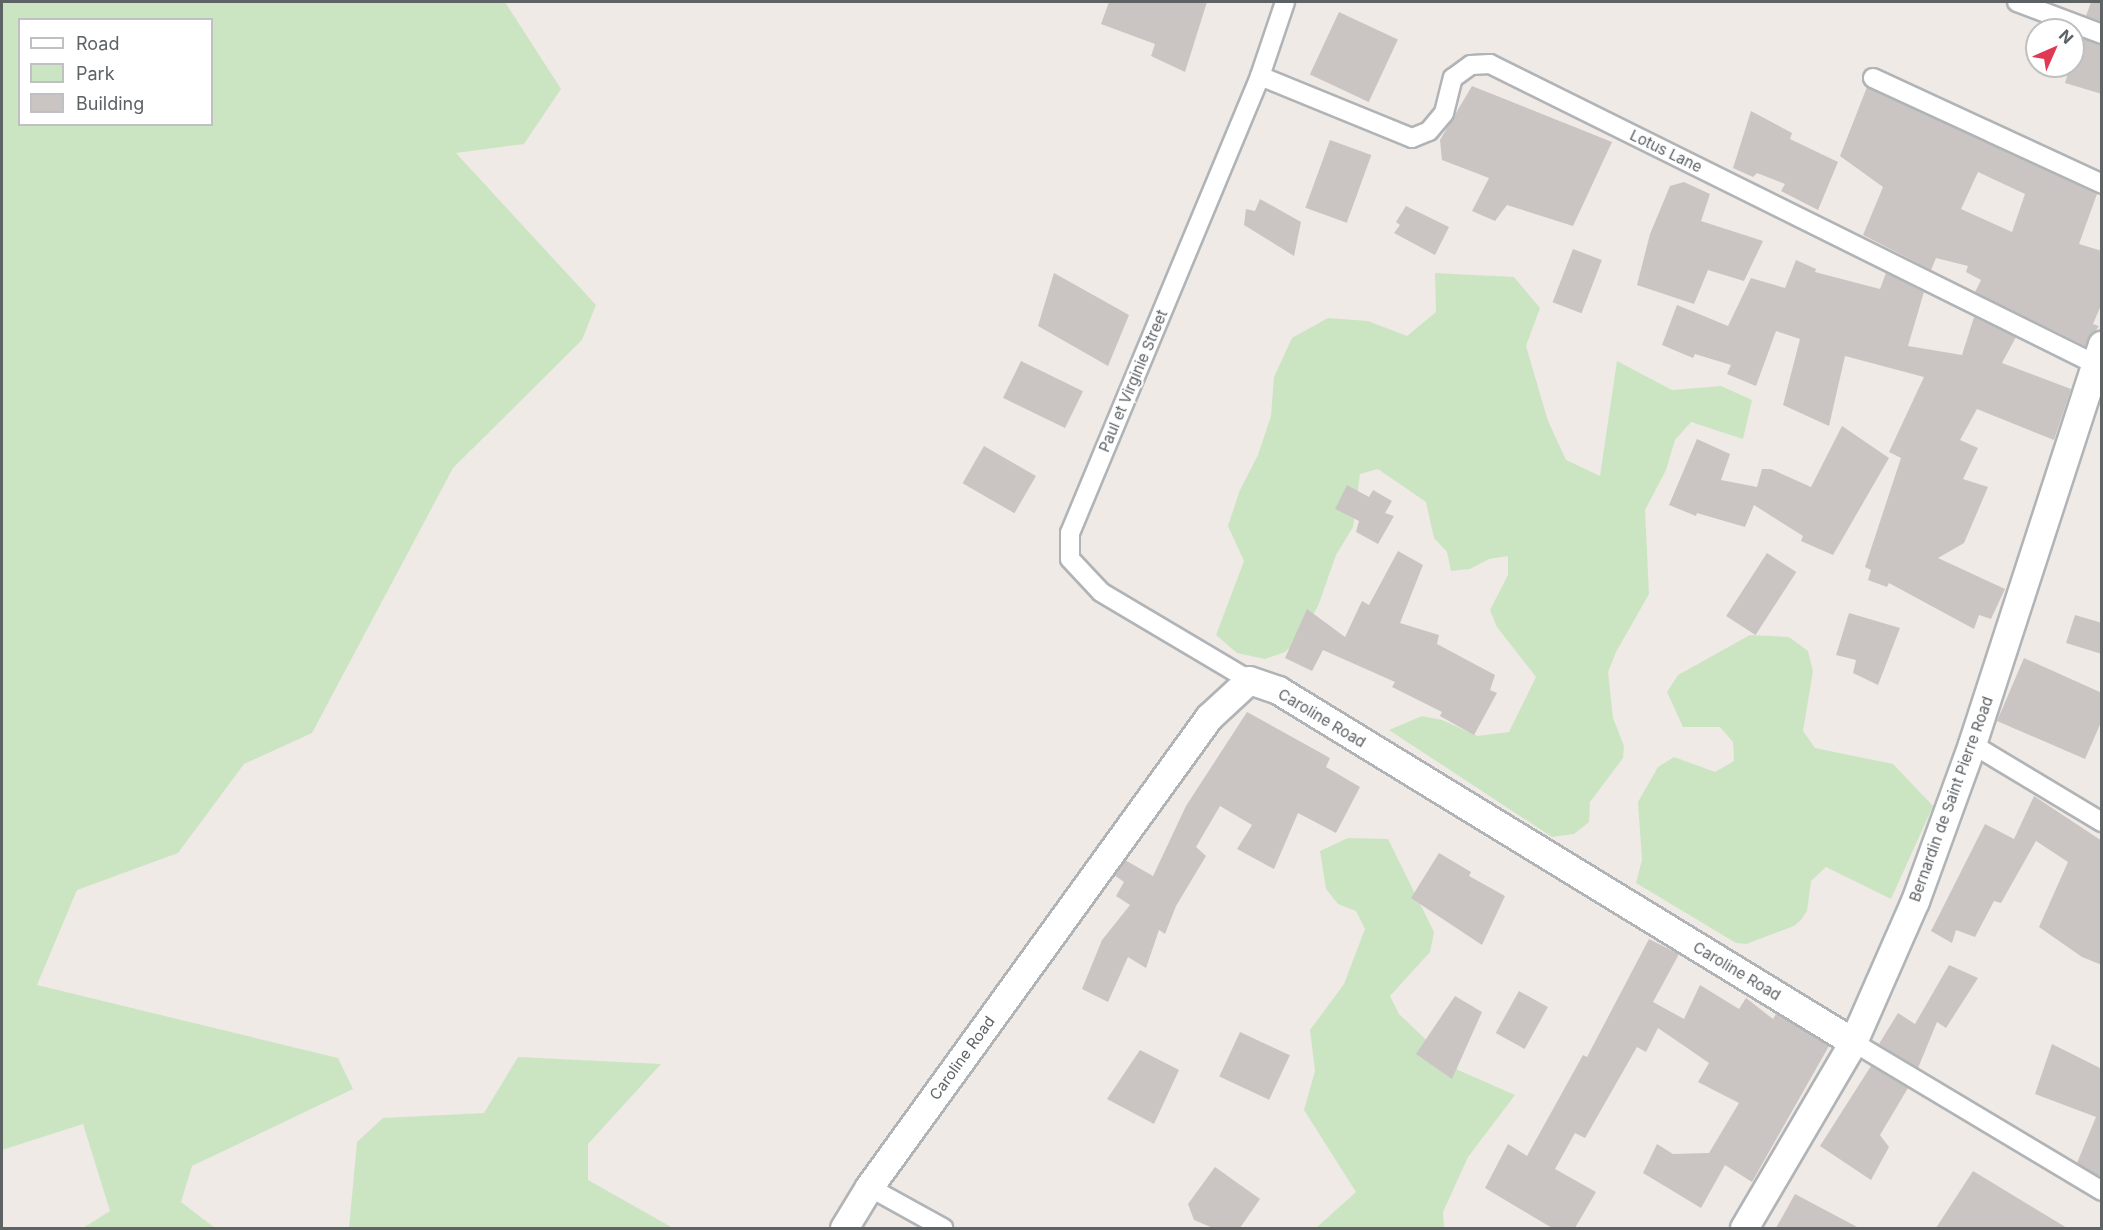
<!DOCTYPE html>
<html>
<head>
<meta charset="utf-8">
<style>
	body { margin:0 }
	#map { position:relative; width:2103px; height:1230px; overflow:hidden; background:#efeae5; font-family:Inter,sans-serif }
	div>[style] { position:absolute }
	.green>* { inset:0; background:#cbe5c3 }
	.building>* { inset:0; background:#cac5c2; transform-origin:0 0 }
	.roads { filter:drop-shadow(2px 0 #b1b4b7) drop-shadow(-2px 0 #b1b4b7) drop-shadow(0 2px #b1b4b7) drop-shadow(0 -2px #b1b4b7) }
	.minor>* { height:18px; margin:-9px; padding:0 9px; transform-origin:9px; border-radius:9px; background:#fff }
	.secondary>* { height:27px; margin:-13.5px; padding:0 13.5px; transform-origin:13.5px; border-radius:13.5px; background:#fff }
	span { translate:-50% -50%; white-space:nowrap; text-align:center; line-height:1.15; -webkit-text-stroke:4.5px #fff; paint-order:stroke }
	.street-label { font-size:15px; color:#5d6265 }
	.frame { position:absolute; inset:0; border:3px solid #5d6265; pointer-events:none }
	.legend { position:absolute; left:18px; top:18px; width:195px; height:108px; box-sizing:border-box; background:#fff; border:2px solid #bec0c1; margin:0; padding:8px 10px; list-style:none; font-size:18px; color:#5d6265 }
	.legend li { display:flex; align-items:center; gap:12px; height:30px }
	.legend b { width:30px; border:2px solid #bec0c1 }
	.north { position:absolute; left:2025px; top:18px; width:60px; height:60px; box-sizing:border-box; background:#fff; border:2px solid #bec0c1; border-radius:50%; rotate:45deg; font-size:16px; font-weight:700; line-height:24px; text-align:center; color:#5d6265 }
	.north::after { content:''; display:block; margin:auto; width:21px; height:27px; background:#e13953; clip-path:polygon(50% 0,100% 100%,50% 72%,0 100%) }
</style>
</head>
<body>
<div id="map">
	<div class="green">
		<i style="clip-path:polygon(evenodd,2px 2px,505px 2px,561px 89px,524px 144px,456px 153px,596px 305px,582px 340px,453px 468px,312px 733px,244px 764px,178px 853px,77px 890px,37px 985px,338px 1058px,353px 1089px,192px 1166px,181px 1202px,215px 1228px,83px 1228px,110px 1211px,83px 1124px,2px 1150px,2px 2px,20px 20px,212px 20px,212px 124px,20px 124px,20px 20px)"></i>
		<i style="clip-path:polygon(1435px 273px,1514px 277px,1540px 308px,1526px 346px,1548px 421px,1566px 460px,1600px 476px,1617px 361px,1672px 390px,1721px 386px,1752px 400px,1743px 439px,1691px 422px,1675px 440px,1666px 470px,1645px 510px,1649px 594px,1616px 652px,1608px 672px,1613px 718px,1624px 746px,1623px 758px,1590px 802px,1589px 822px,1574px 834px,1552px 837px,1389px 730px,1422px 716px,1442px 720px,1478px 736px,1509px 732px,1536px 677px,1497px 627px,1490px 610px,1508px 575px,1508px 556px,1489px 559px,1470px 569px,1451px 571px,1447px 552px,1434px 538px,1426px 502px,1378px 469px,1360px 474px,1353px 527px,1336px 555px,1318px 606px,1301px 636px,1285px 652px,1265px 659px,1237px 653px,1216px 635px,1244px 561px,1228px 526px,1240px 490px,1258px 455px,1271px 416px,1274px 377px,1292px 338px,1328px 318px,1368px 321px,1407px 336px,1436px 312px)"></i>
		<i style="clip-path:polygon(1750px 635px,1789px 637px,1808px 651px,1813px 671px,1803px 731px,1815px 748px,1893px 764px,1933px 806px,1891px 899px,1826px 867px,1811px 881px,1807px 911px,1801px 920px,1794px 926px,1746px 944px,1736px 943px,1636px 883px,1642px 860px,1638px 802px,1658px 767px,1674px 757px,1715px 772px,1734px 761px,1733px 742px,1720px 727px,1683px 727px,1667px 692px,1678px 675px)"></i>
		<i style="clip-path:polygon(1348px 838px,1388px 839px,1434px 932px,1430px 952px,1390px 996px,1399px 1014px,1458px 1070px,1515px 1095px,1468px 1157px,1443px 1212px,1444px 1228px,1316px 1228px,1356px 1192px,1304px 1110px,1315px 1071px,1310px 1030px,1344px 984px,1365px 929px,1356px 911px,1338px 904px,1326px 889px,1320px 851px)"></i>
		<i style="clip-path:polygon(518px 1057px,661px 1064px,588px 1144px,588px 1180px,673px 1228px,349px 1228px,357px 1142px,383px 1118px,484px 1113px)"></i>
	</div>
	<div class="building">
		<i style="clip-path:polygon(1109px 2px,1207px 2px,1185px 72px,1151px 56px,1155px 44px,1101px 24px)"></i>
		<i style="clip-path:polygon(2091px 2px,2102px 2px,2102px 22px,2086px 16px)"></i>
		<i style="left:1339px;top:12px;width:65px;height:69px;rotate:25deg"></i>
		<i style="clip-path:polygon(2079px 37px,2102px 45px,2102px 94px,2065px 83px)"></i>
		<i style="clip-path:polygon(1472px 86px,1612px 142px,1573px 226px,1507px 205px,1495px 221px,1472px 211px,1489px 178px,1442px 160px,1440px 140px)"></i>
		<i style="clip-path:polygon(evenodd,1867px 87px,2097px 194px,2079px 244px,2102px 251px,2102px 303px,2093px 324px,2099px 326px,2085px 346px,1975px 292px,1981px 280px,1966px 272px,1968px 266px,1936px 258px,1931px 270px,1863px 235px,1883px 187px,1840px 156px,1867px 87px,1978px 172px,2025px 194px,2012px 232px,1961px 209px,1978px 172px)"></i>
		<i style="clip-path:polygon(1751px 111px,1792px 133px,1790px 139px,1838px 162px,1818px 210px,1781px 191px,1785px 184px,1757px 173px,1753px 177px,1733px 168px)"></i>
		<i style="left:1330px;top:140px;width:44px;height:72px;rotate:20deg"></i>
		<i style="clip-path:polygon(1684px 182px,1710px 194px,1701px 221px,1763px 241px,1744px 281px,1708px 270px,1694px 304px,1637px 285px,1650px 234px,1670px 186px)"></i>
		<i style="clip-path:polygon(1260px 199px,1301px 222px,1294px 256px,1244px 225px,1246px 209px,1255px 211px)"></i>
		<i style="clip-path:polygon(1406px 206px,1449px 227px,1435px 255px,1394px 233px,1400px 225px,1396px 222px)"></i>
		<i style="left:1573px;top:249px;width:31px;height:57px;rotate:21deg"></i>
		<i style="clip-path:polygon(1796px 260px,1816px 269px,1815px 272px,1880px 289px,1886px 273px,1924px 292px,1908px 346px,1962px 355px,1974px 317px,2016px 337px,2002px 363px,2071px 389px,2054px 440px,1977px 409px,1960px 440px,1978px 448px,1963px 479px,1988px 487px,1964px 543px,1938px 558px,2005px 589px,1991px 619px,1979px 615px,1974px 629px,1889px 583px,1887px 587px,1868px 580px,1871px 570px,1865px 567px,1901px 458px,1889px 452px,1924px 377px,1845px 356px,1829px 426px,1783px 405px,1800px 339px,1776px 331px,1756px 386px,1727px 374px,1731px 365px,1695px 354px,1693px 358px,1662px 345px,1677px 305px,1728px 326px,1751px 278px,1785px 288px)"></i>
		<i style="clip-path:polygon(1054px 273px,1129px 315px,1108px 366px,1038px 326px)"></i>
		<i style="left:1021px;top:361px;width:69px;height:41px;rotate:26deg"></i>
		<i style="clip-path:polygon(1842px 426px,1889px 458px,1833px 555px,1801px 541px,1803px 536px,1754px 505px,1745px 527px,1697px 513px,1696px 516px,1669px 505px,1697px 439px,1730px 454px,1721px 480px,1757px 487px,1762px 469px,1771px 469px,1811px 487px)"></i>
		<i style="left:984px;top:446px;width:60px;height:43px;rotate:30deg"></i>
		<i style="clip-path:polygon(1347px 485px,1369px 497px,1373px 490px,1392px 501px,1385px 513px,1394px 516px,1378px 544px,1356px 532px,1359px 521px,1335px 509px)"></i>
		<i style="clip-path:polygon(1398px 551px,1423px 565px,1400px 623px,1439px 635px,1437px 644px,1495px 675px,1490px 690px,1497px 693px,1474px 735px,1440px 716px,1442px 712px,1392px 687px,1395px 682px,1323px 650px,1312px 671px,1285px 658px,1307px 609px,1345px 637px,1362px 601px,1369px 605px)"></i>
		<i style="left:1767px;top:553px;width:35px;height:75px;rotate:33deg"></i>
		<i style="clip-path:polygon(1849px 613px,1900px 628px,1878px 685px,1853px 673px,1856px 660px,1836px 655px)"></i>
		<i style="clip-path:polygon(2075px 615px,2102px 623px,2102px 654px,2066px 643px)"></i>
		<i style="clip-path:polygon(2024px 658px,2102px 693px,2102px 720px,2085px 759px,1997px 721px)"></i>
		<i style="clip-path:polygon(1247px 712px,1330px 758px,1326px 767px,1360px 787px,1336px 833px,1298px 813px,1274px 869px,1237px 849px,1252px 825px,1220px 806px,1196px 847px,1206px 856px,1176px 906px,1165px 934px,1159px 930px,1146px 968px,1128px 957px,1108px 1002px,1082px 989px,1102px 940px,1130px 905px,1116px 896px,1124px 882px,1114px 875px,1125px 860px,1153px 876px,1186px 806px)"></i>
		<i style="clip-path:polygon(2034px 796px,2102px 841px,2102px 965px,2082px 957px,2039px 927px,2068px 862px,2036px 841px,2001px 903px,1994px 901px,1975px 937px,1956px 930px,1952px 943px,1931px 931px,1985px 824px,2014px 839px)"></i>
		<i style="clip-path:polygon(1439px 853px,1471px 872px,1469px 876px,1505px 896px,1482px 945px,1411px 898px)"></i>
		<i style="clip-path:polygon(1649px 939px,1679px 954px,1653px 1002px,1684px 1019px,1700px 985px,1739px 1009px,1746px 998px,1773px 1019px,1776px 1014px,1785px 1019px,1829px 1046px,1752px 1182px,1725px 1165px,1701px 1208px,1643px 1173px,1657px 1144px,1673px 1154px,1709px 1153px,1739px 1103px,1698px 1082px,1709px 1063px,1658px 1028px,1646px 1052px,1637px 1047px,1585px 1138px,1575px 1133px,1555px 1169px,1596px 1192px,1575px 1228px,1552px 1228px,1485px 1188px,1508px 1144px,1527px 1156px,1583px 1055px,1587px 1057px)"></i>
		<i style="clip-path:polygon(1949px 965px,1978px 978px,1946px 1028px,1937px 1022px,1918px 1068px,1879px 1044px,1898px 1013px,1915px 1024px)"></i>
		<i style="left:1519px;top:991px;width:33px;height:48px;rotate:29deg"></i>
		<i style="clip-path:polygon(1455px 996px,1482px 1012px,1452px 1079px,1416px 1054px)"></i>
		<i style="left:1240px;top:1032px;width:55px;height:49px;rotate:25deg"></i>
		<i style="clip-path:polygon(2052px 1044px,2102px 1069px,2102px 1178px,2077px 1163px,2096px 1117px,2035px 1094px)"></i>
		<i style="clip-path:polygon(1140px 1050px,1179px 1070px,1154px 1124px,1107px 1099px)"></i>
		<i style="clip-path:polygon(1871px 1066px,1908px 1088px,1880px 1135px,1889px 1147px,1871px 1180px,1820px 1146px)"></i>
		<i style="clip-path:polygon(1215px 1167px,1260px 1199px,1240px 1228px,1213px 1228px,1194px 1220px,1188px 1204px)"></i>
		<i style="clip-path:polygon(1973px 1171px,2067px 1228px,1936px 1228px)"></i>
		<i style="clip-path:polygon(1795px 1194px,1859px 1228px,1776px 1228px)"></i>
	</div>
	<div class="roads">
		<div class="minor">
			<i style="left:2017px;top:2px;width:91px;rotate:20.6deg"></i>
			<i style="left:1260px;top:76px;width:164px;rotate:22.2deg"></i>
			<i style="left:1412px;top:138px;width:18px;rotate:-22deg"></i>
			<i style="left:1429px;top:131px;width:23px;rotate:-50deg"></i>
			<i style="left:1444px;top:113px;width:36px;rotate:-76deg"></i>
			<i style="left:1453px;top:78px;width:22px;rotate:-36deg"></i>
			<i style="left:1471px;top:65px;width:19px;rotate:-3deg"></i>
			<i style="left:1490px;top:64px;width:675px;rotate:26.38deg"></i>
			<i style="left:1873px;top:78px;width:252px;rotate:24.8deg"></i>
			<i style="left:1249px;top:680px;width:172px;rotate:-149.3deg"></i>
			<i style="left:1101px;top:592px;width:45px;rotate:-133.2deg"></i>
			<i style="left:1070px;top:559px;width:26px;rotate:-90deg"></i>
			<i style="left:1070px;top:533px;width:495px;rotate:-67.4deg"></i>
			<i style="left:1260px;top:76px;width:78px;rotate:-71.3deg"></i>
			<i style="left:1972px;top:744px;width:152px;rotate:31deg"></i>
			<i style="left:1853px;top:1042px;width:290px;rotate:30.9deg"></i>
			<i style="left:869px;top:1187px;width:85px;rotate:29deg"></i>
		</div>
		<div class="secondary">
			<i style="left:844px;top:1228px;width:48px;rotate:-58.6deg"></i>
			<i style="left:869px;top:1187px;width:580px;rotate:-54.12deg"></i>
			<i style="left:1209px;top:717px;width:54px;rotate:-42.8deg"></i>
			<i style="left:1249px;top:680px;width:31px;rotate:19deg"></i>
			<i style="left:1278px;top:690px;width:674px;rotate:31.47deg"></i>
			<i style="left:1744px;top:1228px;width:216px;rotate:-59.6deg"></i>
			<i style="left:1853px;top:1042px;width:154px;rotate:-66.3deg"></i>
			<i style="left:1915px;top:901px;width:167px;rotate:-70deg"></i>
			<i style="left:1972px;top:744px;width:420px;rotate:-72deg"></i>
		</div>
	</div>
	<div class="street-label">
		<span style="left:1666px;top:151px;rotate:26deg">Lotus Lane</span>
		<span style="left:1133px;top:381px;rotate:-67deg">Paul et Virginie Street</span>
		<span style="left:1322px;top:718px;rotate:31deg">Caroline Road</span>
		<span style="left:1951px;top:799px;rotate:-70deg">Bernardin de Saint Pierre Road</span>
		<span style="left:1737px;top:971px;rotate:31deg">Caroline Road</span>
		<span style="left:962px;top:1058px;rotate:-54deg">Caroline Road</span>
	</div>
	<div class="frame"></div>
	<ul class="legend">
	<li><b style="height:8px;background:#fff"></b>Road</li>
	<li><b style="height:16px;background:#cbe5c3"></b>Park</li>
	<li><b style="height:16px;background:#cac5c2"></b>Building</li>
	</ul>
	<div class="north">N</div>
</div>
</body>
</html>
